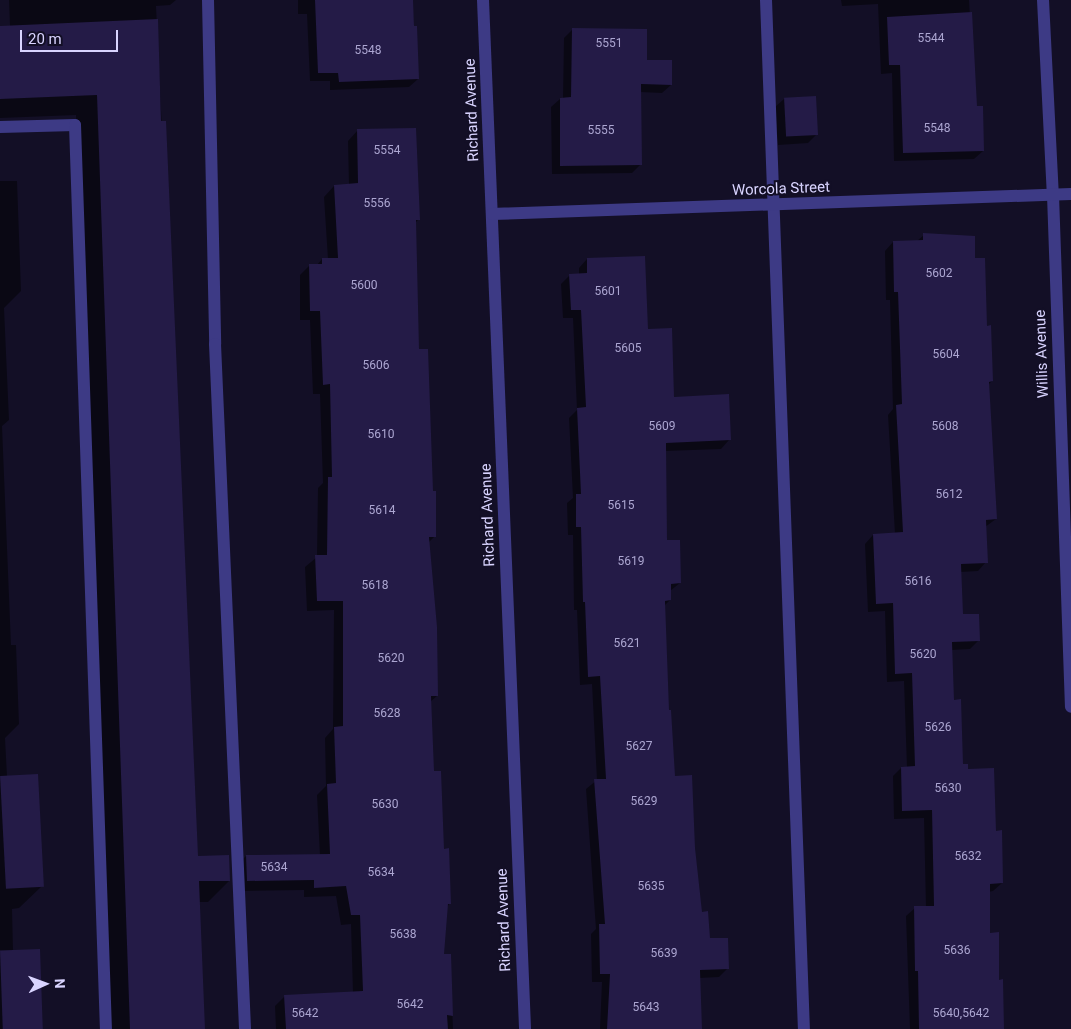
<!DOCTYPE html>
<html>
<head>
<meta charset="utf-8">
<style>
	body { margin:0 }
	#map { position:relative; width:1071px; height:1029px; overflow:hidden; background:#130f26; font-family:Roboto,sans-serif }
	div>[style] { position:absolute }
	.shadow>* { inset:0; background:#0007 }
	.building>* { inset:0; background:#241b47; transform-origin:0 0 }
	.lane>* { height:12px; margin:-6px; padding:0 6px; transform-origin:6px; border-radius:6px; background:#3d3a85 }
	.street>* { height:12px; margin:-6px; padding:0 6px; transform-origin:6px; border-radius:6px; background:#3d3a85 }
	span { translate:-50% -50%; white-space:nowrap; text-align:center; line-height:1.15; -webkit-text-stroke:4px #130f26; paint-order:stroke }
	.number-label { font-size:12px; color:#aca6d1 }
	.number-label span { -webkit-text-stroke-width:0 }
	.street-label { font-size:15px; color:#d9d4ff }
	.north { position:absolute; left:20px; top:959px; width:50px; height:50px; -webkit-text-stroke:4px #130f26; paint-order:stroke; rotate:88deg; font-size:14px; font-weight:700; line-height:20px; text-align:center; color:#d9d4ff }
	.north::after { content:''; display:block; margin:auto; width:18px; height:22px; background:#d9d4ff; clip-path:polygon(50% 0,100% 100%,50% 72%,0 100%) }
	.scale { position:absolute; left:20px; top:30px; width:98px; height:22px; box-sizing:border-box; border:2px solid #d9d4ff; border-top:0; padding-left:6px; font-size:15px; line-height:18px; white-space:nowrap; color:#d9d4ff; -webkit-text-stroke:4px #130f26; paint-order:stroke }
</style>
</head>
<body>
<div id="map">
	<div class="shadow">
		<i style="clip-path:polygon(9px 0,176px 0,170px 5px,156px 6px,197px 857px,229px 881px,208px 902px,199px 902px,204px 1029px,109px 1029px,76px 115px,0 118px,0 27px,10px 26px)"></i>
		<i style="clip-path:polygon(298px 0,412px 0,418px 79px,409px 87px,330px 90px,330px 81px,310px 81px,307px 14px,298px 14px)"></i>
		<i style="clip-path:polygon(841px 0,969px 0,975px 107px,983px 151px,974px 159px,894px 161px,892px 73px,881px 74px,878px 4px,842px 6px)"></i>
		<i style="clip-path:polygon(572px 30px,671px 85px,662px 93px,640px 92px,641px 164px,632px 173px,552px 174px,551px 107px,560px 99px,563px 99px,564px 38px)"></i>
		<i style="clip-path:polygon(815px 97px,817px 134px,808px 143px,778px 145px,775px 107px,784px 99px)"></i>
		<i style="clip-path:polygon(358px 130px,419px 219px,415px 223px,417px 351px,435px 536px,428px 543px,437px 696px,430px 702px,432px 772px,450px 903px,447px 907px,443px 955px,450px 955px,453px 1029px,276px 1029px,275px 1006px,285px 996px,353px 993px,351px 924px,341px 925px,336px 896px,304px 897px,304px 890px,237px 891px,236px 866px,246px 856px,320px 856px,317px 795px,326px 786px,325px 738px,333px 729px,334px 610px,307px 611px,305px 567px,317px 557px,318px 488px,323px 483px,320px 394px,313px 394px,310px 320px,300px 320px,300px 275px,310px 265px,317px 265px,322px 259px,328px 259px,324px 197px,334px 186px,349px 185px,348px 141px)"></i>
		<i style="clip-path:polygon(0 181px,17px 181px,21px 291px,4px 308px,9px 420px,2px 426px,11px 645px,16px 645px,19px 724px,5px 738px,7px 776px,42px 886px,19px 908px,12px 909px,13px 951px,42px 1029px,0 1029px)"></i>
		<i style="clip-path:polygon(924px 235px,974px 260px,992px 381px,988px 385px,996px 519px,985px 527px,986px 562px,978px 571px,960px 572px,962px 616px,978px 641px,970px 649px,951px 650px,953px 701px,962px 766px,967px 770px,995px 832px,1002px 883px,993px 891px,988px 892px,989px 934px,998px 981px,1003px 1029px,910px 1029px,906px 916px,915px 908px,926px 908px,924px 818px,894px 819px,893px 776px,901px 768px,907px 768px,904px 681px,887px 682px,885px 611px,868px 612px,865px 544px,873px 535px,895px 534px,888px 415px,893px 409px,890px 300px,886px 300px,885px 251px,893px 242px,917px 241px)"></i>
		<i style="clip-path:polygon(587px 259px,647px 331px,673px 398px,729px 440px,721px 449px,665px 451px,666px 541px,680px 583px,670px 591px,670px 600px,664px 606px,668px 712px,673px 777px,694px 848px,701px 913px,709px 940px,727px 969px,719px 977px,699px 978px,700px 1029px,600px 1029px,602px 982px,592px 982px,591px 934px,596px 929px,586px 789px,597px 780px,592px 684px,580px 685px,577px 610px,574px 610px,573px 535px,568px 535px,567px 503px,573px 498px,569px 418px,577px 410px,573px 318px,563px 318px,561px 284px,570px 275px,579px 275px,579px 268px)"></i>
	</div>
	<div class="building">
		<i style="clip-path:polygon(315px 0,413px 0,414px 26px,417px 26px,419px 79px,339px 82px,338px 73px,318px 73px)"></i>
		<i style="clip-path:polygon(972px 12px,977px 106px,983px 106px,984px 151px,903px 153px,900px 65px,889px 65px,887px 17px)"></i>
		<i style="clip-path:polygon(158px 19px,161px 121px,166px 121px,198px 856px,229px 855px,230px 881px,199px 881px,205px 1029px,130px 1029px,97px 95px,0 99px,0 26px)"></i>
		<i style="clip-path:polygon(572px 28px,647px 29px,647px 60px,672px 60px,672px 85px,641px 84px,642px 165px,560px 166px,560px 98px,571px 97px)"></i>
		<i style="left:816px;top:96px;width:39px;height:32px;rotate:87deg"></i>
		<i style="clip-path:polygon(416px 128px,420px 220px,416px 220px,419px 349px,428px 349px,433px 491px,436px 491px,436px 537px,429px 537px,437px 627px,438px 696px,431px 696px,434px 771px,441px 771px,444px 849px,449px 848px,451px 904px,448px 904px,444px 954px,451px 954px,453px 1016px,447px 1015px,448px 1029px,286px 1029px,284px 995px,363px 991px,360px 915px,351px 915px,346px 886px,314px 888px,314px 880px,247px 881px,246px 855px,330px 854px,327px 784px,336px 783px,334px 727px,343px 726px,343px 601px,317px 601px,315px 555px,327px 555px,328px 477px,332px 477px,330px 384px,323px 385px,320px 311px,310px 311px,309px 264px,322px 264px,322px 258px,338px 258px,334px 185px,358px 183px,357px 129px)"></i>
		<i style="clip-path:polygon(923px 233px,975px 236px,975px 258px,985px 258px,987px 326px,991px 325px,993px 381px,989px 382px,997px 519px,986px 520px,988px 563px,961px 564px,963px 614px,979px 614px,980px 641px,952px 642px,954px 700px,961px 699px,963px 764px,968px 764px,968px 769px,994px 768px,996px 831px,1002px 830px,1003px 883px,990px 884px,990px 933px,999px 932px,999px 980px,1003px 979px,1004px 1029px,919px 1029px,918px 971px,915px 971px,914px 906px,934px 906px,932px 810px,902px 811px,901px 767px,915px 766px,912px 673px,895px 674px,893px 603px,876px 604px,873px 534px,903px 532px,896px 405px,902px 404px,898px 292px,894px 292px,893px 241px,923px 240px)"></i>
		<i style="clip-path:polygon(645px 256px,648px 329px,672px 328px,674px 397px,729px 394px,731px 440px,666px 443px,667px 540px,680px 540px,681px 583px,671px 584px,671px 600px,665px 601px,669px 710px,671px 710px,675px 776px,692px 775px,695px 848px,702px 912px,708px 911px,710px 938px,728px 938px,729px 969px,700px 970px,702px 1029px,607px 1029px,610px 974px,600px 974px,599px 924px,605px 924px,594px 779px,606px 779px,600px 676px,588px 677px,585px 602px,583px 602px,581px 527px,576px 527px,576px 494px,581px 494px,577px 408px,586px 407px,581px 310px,571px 310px,569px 274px,587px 273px,587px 258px)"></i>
		<i style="left:38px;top:774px;width:113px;height:38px;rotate:87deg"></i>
		<i style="left:40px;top:949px;width:80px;height:40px;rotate:88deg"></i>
	</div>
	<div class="lane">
		<i style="left:208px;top:0;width:344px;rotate:88.8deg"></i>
		<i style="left:215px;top:344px;width:686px;rotate:87.49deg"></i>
		<i style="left:766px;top:0;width:1030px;rotate:87.89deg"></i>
		<i style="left:0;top:127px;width:75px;rotate:-1.5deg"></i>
		<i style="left:75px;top:125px;width:905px;rotate:88.04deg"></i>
	</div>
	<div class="street">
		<i style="left:483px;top:0;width:1030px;rotate:87.66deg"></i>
		<i style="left:1043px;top:0;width:195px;rotate:87.1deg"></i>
		<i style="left:1053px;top:195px;width:512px;rotate:87.99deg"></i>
		<i style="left:492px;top:214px;width:579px;rotate:-1.98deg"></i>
	</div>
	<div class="number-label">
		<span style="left:931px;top:39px">5544</span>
		<span style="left:609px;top:44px">5551</span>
		<span style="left:368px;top:51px">5548</span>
		<span style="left:937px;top:129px">5548</span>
		<span style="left:601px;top:131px">5555</span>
		<span style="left:387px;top:151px">5554</span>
		<span style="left:377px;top:204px">5556</span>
		<span style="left:939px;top:274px">5602</span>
		<span style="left:364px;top:286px">5600</span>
		<span style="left:608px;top:292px">5601</span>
		<span style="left:628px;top:349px">5605</span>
		<span style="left:946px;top:355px">5604</span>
		<span style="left:376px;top:366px">5606</span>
		<span style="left:662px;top:427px">5609</span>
		<span style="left:945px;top:427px">5608</span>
		<span style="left:381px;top:435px">5610</span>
		<span style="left:949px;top:495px">5612</span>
		<span style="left:621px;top:506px">5615</span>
		<span style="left:382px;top:511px">5614</span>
		<span style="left:631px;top:562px">5619</span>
		<span style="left:918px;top:582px">5616</span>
		<span style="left:375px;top:586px">5618</span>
		<span style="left:627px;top:644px">5621</span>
		<span style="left:923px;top:655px">5620</span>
		<span style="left:391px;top:659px">5620</span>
		<span style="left:387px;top:714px">5628</span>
		<span style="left:938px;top:728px">5626</span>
		<span style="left:639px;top:747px">5627</span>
		<span style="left:948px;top:789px">5630</span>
		<span style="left:644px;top:802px">5629</span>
		<span style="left:385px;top:805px">5630</span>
		<span style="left:968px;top:857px">5632</span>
		<span style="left:274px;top:868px">5634</span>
		<span style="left:381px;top:873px">5634</span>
		<span style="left:651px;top:887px">5635</span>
		<span style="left:403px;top:935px">5638</span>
		<span style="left:957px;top:951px">5636</span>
		<span style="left:664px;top:954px">5639</span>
		<span style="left:410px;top:1005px">5642</span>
		<span style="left:646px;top:1008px">5643</span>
		<span style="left:305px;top:1014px">5642</span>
		<span style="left:961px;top:1014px">5640,5642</span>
	</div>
	<div class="street-label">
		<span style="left:472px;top:110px;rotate:-92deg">Richard Avenue</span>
		<span style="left:781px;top:189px;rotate:-2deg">Worcola Street</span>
		<span style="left:1042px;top:354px;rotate:-92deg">Willis Avenue</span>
		<span style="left:488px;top:515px;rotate:-92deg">Richard Avenue</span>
		<span style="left:504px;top:920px;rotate:-92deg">Richard Avenue</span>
	</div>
	<div class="north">N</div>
	<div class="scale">20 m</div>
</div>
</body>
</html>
